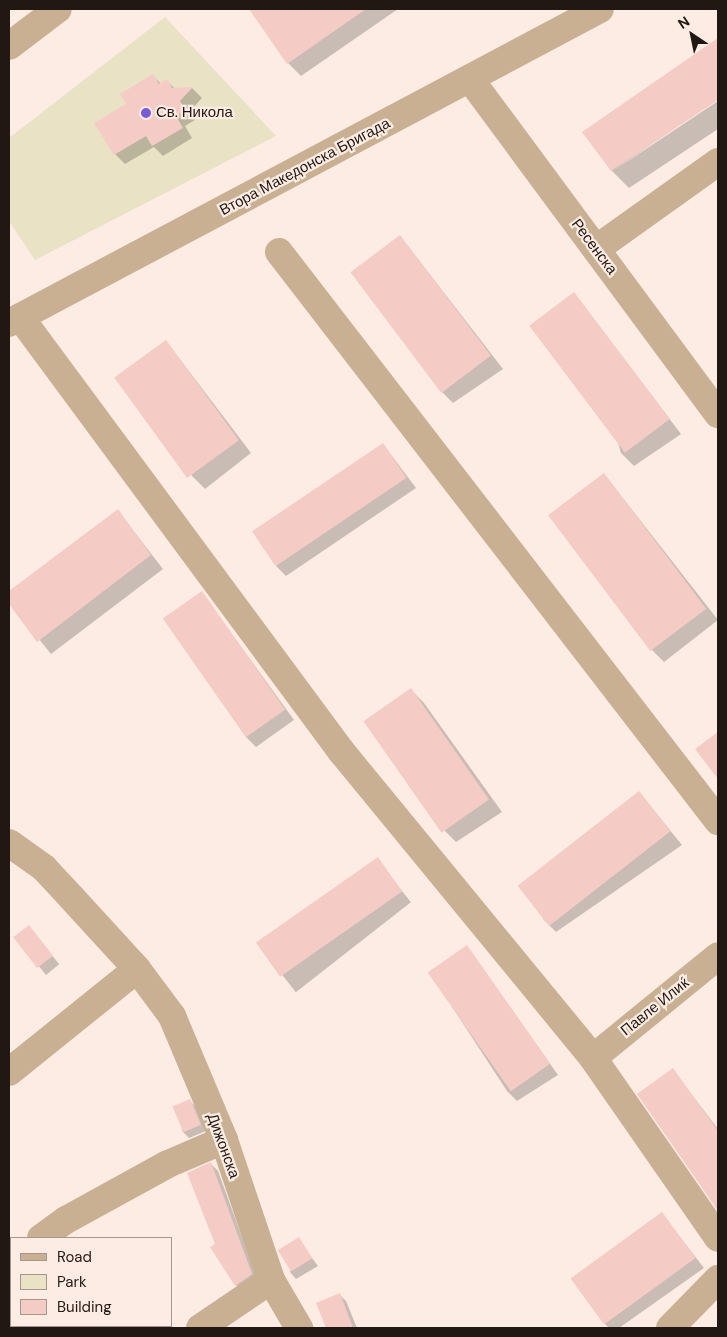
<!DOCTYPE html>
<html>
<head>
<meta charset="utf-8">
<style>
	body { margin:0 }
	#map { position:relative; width:727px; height:1337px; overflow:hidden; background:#fcece3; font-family:"DM Sans",sans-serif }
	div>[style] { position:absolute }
	.green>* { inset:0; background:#e9e2c4 }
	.shadow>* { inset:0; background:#0003; transform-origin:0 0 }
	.building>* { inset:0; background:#f5cbc6; transform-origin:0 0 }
	.minor>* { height:28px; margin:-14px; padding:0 14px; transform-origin:14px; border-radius:14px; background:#c9b093 }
	.dots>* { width:14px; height:14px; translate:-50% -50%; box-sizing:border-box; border:2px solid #fcece3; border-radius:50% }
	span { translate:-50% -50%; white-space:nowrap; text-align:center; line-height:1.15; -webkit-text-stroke:4.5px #fcece3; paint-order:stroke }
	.poi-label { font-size:15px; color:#221813 }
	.left { translate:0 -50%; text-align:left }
	.street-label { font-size:15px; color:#221813 }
	.frame { position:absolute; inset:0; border:10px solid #221813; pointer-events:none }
	.legend { position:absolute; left:10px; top:1237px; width:162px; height:90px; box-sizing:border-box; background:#fcece3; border:1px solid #a59790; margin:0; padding:6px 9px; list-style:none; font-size:15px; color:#221813 }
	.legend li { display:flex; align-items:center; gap:10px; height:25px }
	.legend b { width:25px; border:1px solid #a59790 }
	.north { position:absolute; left:667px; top:10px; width:50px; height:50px; -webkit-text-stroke:4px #fcece3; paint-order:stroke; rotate:326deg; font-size:14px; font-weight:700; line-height:20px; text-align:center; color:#221813 }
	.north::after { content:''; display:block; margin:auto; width:18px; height:22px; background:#221813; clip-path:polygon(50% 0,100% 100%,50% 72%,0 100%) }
</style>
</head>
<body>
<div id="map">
	<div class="green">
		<i style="clip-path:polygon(165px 17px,276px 136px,35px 260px,9px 221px,9px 138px)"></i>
	</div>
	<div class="shadow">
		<i style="clip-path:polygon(250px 9px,398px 9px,301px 76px,288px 63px)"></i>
		<i style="clip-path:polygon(718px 40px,718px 98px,613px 171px,718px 101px,718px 129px,629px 188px,611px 170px,584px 132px)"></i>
		<i style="clip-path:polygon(153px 76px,161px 84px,166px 80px,175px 89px,192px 88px,202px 98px,190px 111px,195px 120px,185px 126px,192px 138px,163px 156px,154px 147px,125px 164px,115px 154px,127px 104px)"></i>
		<i style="clip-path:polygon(400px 236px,503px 369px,453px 403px,440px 390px)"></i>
		<i style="clip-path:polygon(574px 293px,681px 434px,634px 466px,621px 453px)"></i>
		<i style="clip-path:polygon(166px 341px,251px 453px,205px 489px,192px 476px)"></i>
		<i style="clip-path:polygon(383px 444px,416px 488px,286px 576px,276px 566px)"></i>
		<i style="clip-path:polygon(604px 474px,718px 620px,664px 662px,651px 649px)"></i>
		<i style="clip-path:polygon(118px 511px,163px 569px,51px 654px,9px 602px,9px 592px)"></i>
		<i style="clip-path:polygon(202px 593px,294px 720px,256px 747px,246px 737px)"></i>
		<i style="clip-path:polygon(411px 690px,424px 703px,502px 812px,456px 842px,443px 829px)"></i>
		<i style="clip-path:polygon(639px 792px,682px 845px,556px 932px,543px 919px)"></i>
		<i style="left:377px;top:859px;width:55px;height:146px;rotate:52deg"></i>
		<i style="left:29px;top:927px;width:48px;height:17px;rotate:51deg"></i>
		<i style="clip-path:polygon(467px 946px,558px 1075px,517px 1101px,507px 1091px,430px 973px)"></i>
		<i style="clip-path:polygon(673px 1070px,718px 1129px,718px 1207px,715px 1204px)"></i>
		<i style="clip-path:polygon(190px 1101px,197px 1108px,206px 1131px,189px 1138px,182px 1131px)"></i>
		<i style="clip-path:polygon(211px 1164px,218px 1171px,258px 1281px,243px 1292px,236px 1285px,216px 1244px)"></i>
		<i style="clip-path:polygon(662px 1214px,704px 1268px,619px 1328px,609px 1328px,603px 1322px)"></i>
		<i style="clip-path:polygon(298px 1239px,318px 1266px,296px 1279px,290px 1272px)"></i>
		<i style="clip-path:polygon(340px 1295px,346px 1301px,357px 1328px,327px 1328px,318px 1303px)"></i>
	</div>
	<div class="building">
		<i style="clip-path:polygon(249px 9px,366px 9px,287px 64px)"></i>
		<i style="clip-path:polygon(718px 38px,718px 100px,611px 171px,582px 132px)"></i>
		<i style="clip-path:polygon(153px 74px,159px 84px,167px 79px,172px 88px,193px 87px,180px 101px,186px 110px,176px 116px,183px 128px,152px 146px,146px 136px,114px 155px,94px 123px,126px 104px,120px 94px)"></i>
		<i style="left:400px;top:235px;width:151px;height:62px;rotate:53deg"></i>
		<i style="left:574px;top:292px;width:159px;height:56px;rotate:53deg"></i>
		<i style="left:166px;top:340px;width:124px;height:64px;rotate:54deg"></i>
		<i style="left:383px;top:443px;width:42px;height:158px;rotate:56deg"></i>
		<i style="left:604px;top:473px;width:170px;height:70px;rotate:53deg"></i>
		<i style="clip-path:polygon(118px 509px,151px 555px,37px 642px,9px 604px,9px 591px)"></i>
		<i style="left:202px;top:591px;width:145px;height:48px;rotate:55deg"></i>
		<i style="left:411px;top:688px;width:136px;height:58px;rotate:55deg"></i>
		<i style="clip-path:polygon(718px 732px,718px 779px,695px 749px)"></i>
		<i style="left:639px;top:791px;width:51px;height:154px;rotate:52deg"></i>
		<i style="left:378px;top:857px;width:42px;height:149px;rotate:55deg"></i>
		<i style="left:29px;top:925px;width:39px;height:20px;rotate:52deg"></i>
		<i style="left:467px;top:945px;width:145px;height:48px;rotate:55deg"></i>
		<i style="clip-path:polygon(673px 1068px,718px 1131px,718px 1211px,637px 1094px)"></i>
		<i style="left:190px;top:1099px;width:28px;height:19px;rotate:67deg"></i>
		<i style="clip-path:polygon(211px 1162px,252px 1274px,235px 1286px,210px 1247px,215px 1244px,187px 1173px)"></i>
		<i style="left:662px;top:1212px;width:57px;height:113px;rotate:54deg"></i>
		<i style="left:299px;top:1237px;width:25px;height:25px;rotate:58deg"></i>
		<i style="clip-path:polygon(340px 1293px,353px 1328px,326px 1328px,316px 1303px)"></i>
	</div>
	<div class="minor">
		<i style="left:9px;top:46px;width:61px;rotate:-37.1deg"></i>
		<i style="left:470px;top:79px;width:417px;rotate:53.5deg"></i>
		<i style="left:596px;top:249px;width:150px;rotate:-35.5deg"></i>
		<i style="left:279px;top:252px;width:719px;rotate:52.35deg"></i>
		<i style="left:20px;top:317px;width:540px;rotate:53.51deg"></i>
		<i style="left:341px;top:751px;width:397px;rotate:50.6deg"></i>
		<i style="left:593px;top:1058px;width:219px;rotate:55.2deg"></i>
		<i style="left:9px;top:323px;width:669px;rotate:-27.98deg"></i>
		<i style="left:9px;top:843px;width:43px;rotate:35.5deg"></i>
		<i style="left:44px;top:868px;width:40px;rotate:47deg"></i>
		<i style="left:71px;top:897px;width:98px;rotate:47.5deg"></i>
		<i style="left:137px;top:969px;width:59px;rotate:53.3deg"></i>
		<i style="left:172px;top:1016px;width:134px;rotate:67.2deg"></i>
		<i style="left:224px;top:1140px;width:148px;rotate:71.4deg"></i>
		<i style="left:271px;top:1280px;width:56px;rotate:59.7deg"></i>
		<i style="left:593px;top:1058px;width:161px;rotate:-39.2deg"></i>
		<i style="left:9px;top:1072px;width:164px;rotate:-38.8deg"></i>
		<i style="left:41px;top:1238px;width:31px;rotate:-36deg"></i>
		<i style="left:66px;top:1220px;width:116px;rotate:-28.8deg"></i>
		<i style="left:168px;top:1164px;width:61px;rotate:-23.2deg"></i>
		<i style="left:9px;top:1262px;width:3px;rotate:-45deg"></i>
		<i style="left:200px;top:1328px;width:86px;rotate:-34.1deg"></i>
		<i style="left:670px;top:1328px;width:69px;rotate:-45.6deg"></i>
	</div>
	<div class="dots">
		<i style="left:146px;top:113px;background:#7a5ad5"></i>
	</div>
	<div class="poi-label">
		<span class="left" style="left:156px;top:113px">Св. Никола</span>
	</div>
	<div class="street-label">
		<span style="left:305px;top:167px;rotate:-28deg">Втора Македонска Бригада</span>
		<span style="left:594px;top:247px;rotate:53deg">Ресенска</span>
		<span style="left:655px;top:1007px;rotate:-39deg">Павле Илиќ</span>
		<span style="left:223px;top:1146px;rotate:70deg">Дижонска</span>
	</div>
	<div class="frame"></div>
	<ul class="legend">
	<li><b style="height:6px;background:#c9b093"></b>Road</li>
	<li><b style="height:14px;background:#e9e2c4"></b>Park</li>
	<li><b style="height:14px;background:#f5cbc6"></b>Building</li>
	</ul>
	<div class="north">N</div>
</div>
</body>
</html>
